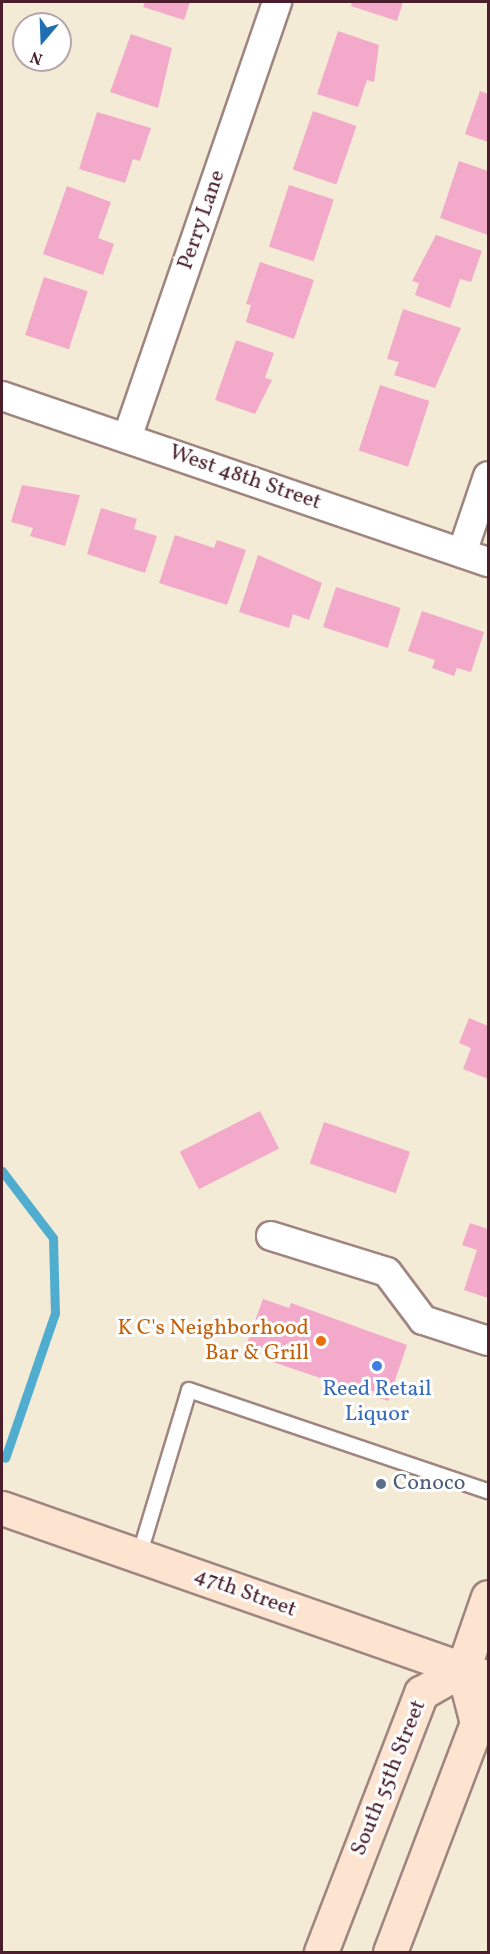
<!DOCTYPE html>
<html>
<head>
<meta charset="utf-8">
<style>
	body { margin:0 }
	#map { position:relative; width:490px; height:1954px; overflow:hidden; background:#f4ebd6; font-family:Vollkorn,serif }
	div>[style] { position:absolute }
	.stream>* { height:9px; margin:-4.5px; padding:0 4.5px; transform-origin:4.5px; border-radius:4.5px; background:#50adcf }
	.building>* { inset:0; background:#f3aaca; transform-origin:0 0 }
	.roads { filter:drop-shadow(2px 0 #9f8580) drop-shadow(-2px 0 #9f8580) drop-shadow(0 2px #9f8580) drop-shadow(0 -2px #9f8580) }
	.lane>* { height:14px; margin:-7px; padding:0 7px; transform-origin:7px; border-radius:7px; background:#fff }
	.street>* { height:28px; margin:-14px; padding:0 14px; transform-origin:14px; border-radius:14px; background:#fff }
	.secondary>* { height:33px; margin:-16.5px; padding:0 16.5px; transform-origin:16.5px; border-radius:16.5px; background:#fde4d1 }
	.dots>* { width:16px; height:16px; translate:-50% -50%; box-sizing:border-box; border:3px solid #fff; border-radius:50% }
	span { translate:-50% -50%; white-space:nowrap; text-align:center; line-height:1.15; -webkit-text-stroke:6px #fff; paint-order:stroke }
	.street-label { font-size:22px; color:#4a1f2b }
	.food-label { font-size:22px; color:#c56008 }
	.right { translate:-100% -50%; text-align:right }
	.shop-label { font-size:22px; color:#366cbe }
	.service-label { font-size:22px; color:#4e5e75 }
	.left { translate:0 -50%; text-align:left }
	.frame { position:absolute; inset:0; border:3px solid #4a1f2b; pointer-events:none }
	.north { position:absolute; left:12px; top:12px; width:60px; height:60px; box-sizing:border-box; background:#fff; border:2px solid #b7a5aa; border-radius:50%; rotate:199deg; font-size:16px; font-weight:700; line-height:24px; text-align:center; color:#4a1f2b }
	.north::after { content:''; display:block; margin:auto; width:21px; height:27px; background:#1f6fb2; clip-path:polygon(50% 0,100% 100%,50% 72%,0 100%) }
</style>
</head>
<body>
<div id="map">
	<div class="stream">
		<i style="left:2px;top:1171px;width:84px;rotate:52.7deg"></i>
		<i style="left:53px;top:1238px;width:75px;rotate:88.5deg"></i>
		<i style="left:55px;top:1313px;width:153px;rotate:109deg"></i>
	</div>
	<div class="building">
		<i style="clip-path:polygon(145px 2px,190px 2px,184px 20px,143px 7px)"></i>
		<i style="clip-path:polygon(352px 2px,403px 2px,397px 21px,351px 6px)"></i>
		<i style="clip-path:polygon(338px 31px,379px 45px,374px 82px,367px 80px,358px 107px,317px 94px)"></i>
		<i style="clip-path:polygon(131px 34px,172px 48px,158px 108px,110px 92px)"></i>
		<i style="clip-path:polygon(480px 91px,488px 94px,488px 142px,465px 134px)"></i>
		<i style="left:313px;top:111px;width:46px;height:62px;rotate:19deg"></i>
		<i style="clip-path:polygon(97px 112px,151px 128px,140px 161px,133px 159px,125px 183px,79px 169px)"></i>
		<i style="clip-path:polygon(459px 161px,488px 171px,488px 235px,440px 218px)"></i>
		<i style="left:289px;top:185px;width:47px;height:65px;rotate:18deg"></i>
		<i style="clip-path:polygon(67px 186px,111px 202px,98px 238px,114px 244px,103px 275px,43px 254px)"></i>
		<i style="clip-path:polygon(436px 235px,482px 251px,471px 282px,460px 279px,450px 308px,415px 295px,419px 283px,412px 281px)"></i>
		<i style="clip-path:polygon(260px 262px,314px 280px,294px 339px,246px 322px,251px 305px,246px 304px)"></i>
		<i style="left:44px;top:277px;width:46px;height:61px;rotate:18deg"></i>
		<i style="clip-path:polygon(403px 309px,461px 328px,435px 388px,394px 375px,399px 362px,387px 359px)"></i>
		<i style="clip-path:polygon(236px 340px,274px 353px,265px 378px,272px 380px,255px 414px,215px 400px)"></i>
		<i style="left:380px;top:385px;width:52px;height:69px;rotate:18deg"></i>
		<i style="clip-path:polygon(22px 485px,80px 495px,65px 546px,30px 536px,33px 528px,11px 522px)"></i>
		<i style="clip-path:polygon(101px 508px,137px 519px,134px 529px,157px 536px,145px 573px,87px 554px)"></i>
		<i style="clip-path:polygon(175px 535px,214px 548px,217px 540px,246px 550px,227px 605px,159px 583px)"></i>
		<i style="clip-path:polygon(258px 555px,322px 583px,309px 620px,293px 614px,289px 628px,239px 612px)"></i>
		<i style="left:336px;top:587px;width:68px;height:42px;rotate:18deg"></i>
		<i style="clip-path:polygon(422px 611px,484px 632px,471px 672px,457px 668px,454px 676px,432px 668px,435px 660px,408px 651px)"></i>
		<i style="clip-path:polygon(469px 1018px,488px 1026px,488px 1079px,463px 1069px,471px 1048px,459px 1043px)"></i>
		<i style="left:260px;top:1111px;width:42px;height:90px;rotate:63deg"></i>
		<i style="left:324px;top:1122px;width:91px;height:44px;rotate:19deg"></i>
		<i style="clip-path:polygon(470px 1223px,488px 1229px,488px 1298px,464px 1290px,477px 1250px,462px 1245px)"></i>
		<i style="clip-path:polygon(263px 1299px,289px 1308px,291px 1303px,407px 1345px,388px 1401px,270px 1361px,274px 1352px,247px 1343px)"></i>
	</div>
	<div class="roads">
		<div class="lane">
			<i style="left:139px;top:1556px;width:173px;rotate:-73.2deg"></i>
			<i style="left:189px;top:1390px;width:316px;rotate:18.7deg"></i>
		</div>
		<div class="street">
			<i style="left:2px;top:396px;width:514px;rotate:18.86deg"></i>
			<i style="left:127px;top:438px;width:461px;rotate:-71deg"></i>
			<i style="left:462px;top:553px;width:81px;rotate:-71.3deg"></i>
			<i style="left:271px;top:1236px;width:121px;rotate:17.2deg"></i>
			<i style="left:387px;top:1272px;width:60px;rotate:53.1deg"></i>
			<i style="left:423px;top:1320px;width:68px;rotate:17.9deg"></i>
		</div>
		<div class="secondary">
			<i style="left:2px;top:1508px;width:515px;rotate:19.28deg"></i>
			<i style="left:463px;top:1669px;width:76px;rotate:-70.9deg"></i>
			<i style="left:321px;top:1952px;width:278px;rotate:-68.9deg"></i>
			<i style="left:421px;top:1693px;width:48px;rotate:-29.7deg"></i>
			<i style="left:390px;top:1952px;width:245px;rotate:-69.2deg"></i>
			<i style="left:477px;top:1723px;width:56px;rotate:-104.5deg"></i>
		</div>
	</div>
	<div class="dots">
		<i style="left:321px;top:1341px;background:#e8710a"></i>
		<i style="left:377px;top:1366px;background:#3f7fe0"></i>
		<i style="left:381px;top:1484px;background:#5c6f8a"></i>
	</div>
	<div class="street-label">
		<span style="left:202px;top:220px;rotate:-71deg">Perry Lane</span>
		<span style="left:245px;top:478px;rotate:19deg">West 48th Street</span>
		<span style="left:245px;top:1593px;rotate:20deg">47th Street</span>
		<span style="left:389px;top:1778px;rotate:-68deg">South 55th Street</span>
	</div>
	<div class="food-label">
		<span class="right" style="left:309px;top:1341px">K C's Neighborhood<br>Bar &amp; Grill</span>
	</div>
	<div class="shop-label">
		<span style="left:377px;top:1402px">Reed Retail<br>Liquor</span>
	</div>
	<div class="service-label">
		<span class="left" style="left:393px;top:1484px">Conoco</span>
	</div>
	<div class="frame"></div>
	<div class="north">N</div>
</div>
</body>
</html>
